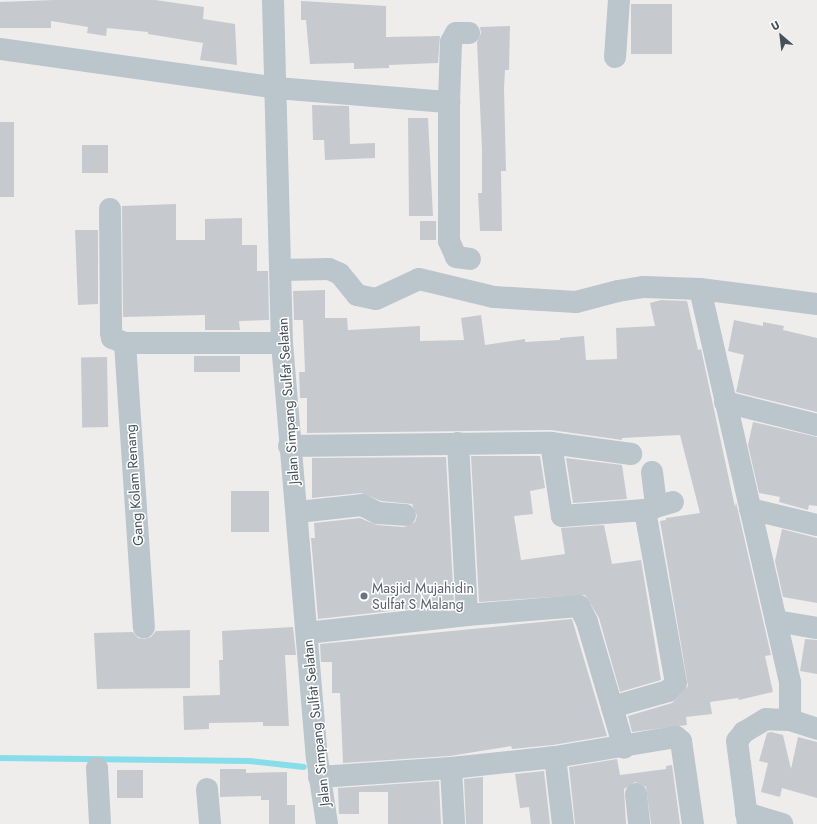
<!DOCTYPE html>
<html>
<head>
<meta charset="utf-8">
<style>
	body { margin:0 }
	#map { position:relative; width:817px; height:824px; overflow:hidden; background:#efecec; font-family:Jost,sans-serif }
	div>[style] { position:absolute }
	.stream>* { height:5.5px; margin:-2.75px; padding:0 2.75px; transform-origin:2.75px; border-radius:2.75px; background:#87deea }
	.building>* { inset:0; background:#c6cacf; transform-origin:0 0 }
	.minor>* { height:22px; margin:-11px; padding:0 11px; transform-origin:11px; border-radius:11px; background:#bac5cc }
	.dots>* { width:11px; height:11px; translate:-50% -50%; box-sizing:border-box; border:2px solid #fff; border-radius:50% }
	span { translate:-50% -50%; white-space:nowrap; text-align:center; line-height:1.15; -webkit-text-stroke:3px #fff; paint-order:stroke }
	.street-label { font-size:14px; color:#455159 }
	.worship-label { font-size:14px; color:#5b616d }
	.left { translate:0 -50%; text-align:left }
	.north { position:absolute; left:761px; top:16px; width:40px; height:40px; -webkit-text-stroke:3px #fff; paint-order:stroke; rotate:332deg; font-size:11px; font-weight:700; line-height:16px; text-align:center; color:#455159 }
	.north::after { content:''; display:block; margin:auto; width:14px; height:18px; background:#455159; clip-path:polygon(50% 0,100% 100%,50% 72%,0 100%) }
</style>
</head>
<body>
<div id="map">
	<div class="stream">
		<i style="left:0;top:758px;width:250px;rotate:0.7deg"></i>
		<i style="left:250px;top:761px;width:54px;rotate:6.3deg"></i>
	</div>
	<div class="building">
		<i style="clip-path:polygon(54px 0,155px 0,204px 7px,203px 19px,235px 24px,237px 65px,200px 60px,203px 43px,148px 34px,148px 32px,107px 28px,106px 36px,87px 33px,88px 27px,51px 21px,51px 28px,0 28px,0 2px)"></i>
		<i style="clip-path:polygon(301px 1px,386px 6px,386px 37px,440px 36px,438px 63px,389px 65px,389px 68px,354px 69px,354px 63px,310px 64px,306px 20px,301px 20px)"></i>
		<i style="left:631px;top:4px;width:41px;height:50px"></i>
		<i style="clip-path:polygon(510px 26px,509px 70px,505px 70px,504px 88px,506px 171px,501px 171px,502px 231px,480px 231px,478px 193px,482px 193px,482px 149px,477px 42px,481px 33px,480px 27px)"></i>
		<i style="clip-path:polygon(312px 105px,349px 106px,350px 144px,375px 143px,375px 158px,325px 160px,324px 140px,313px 140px)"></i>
		<i style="clip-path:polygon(408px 118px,428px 118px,433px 216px,409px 216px)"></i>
		<i style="left:0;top:122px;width:14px;height:75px"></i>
		<i style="left:82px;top:145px;width:26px;height:28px"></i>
		<i style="clip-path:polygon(176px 204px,176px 240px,205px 240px,205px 219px,242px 218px,242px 245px,257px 245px,257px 271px,268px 271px,269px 320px,239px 321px,240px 330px,205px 330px,205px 315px,123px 317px,122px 206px)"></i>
		<i style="left:420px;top:221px;width:16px;height:19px"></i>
		<i style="clip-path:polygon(75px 230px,98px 230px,98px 304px,78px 305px)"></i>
		<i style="clip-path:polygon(325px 290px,325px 318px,347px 318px,348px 330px,420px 326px,420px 341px,464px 340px,461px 318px,481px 315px,485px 345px,525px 339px,525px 342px,560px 340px,560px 338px,584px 336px,586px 360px,617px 359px,616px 328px,655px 326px,650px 303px,661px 300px,687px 301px,698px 350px,701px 349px,735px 507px,736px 502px,771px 655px,765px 656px,773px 692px,739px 700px,738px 698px,710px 702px,712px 714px,686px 717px,687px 725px,632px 732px,628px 716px,672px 703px,688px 686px,660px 521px,666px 520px,666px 518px,700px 513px,680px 435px,622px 438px,622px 440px,551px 430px,307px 433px,307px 398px,300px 398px,299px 372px,305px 372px,303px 320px,294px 320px,293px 291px)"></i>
		<i style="clip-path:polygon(734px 320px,763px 326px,763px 322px,784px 326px,783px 330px,817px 338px,817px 412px,736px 392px,744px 355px,728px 351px)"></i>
		<i style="left:194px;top:356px;width:46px;height:16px"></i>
		<i style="left:107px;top:357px;width:70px;height:26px;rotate:89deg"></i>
		<i style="clip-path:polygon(753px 422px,817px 437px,817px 506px,809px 505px,808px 510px,779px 502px,780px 497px,759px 493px,748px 445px)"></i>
		<i style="clip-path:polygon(471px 456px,540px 456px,545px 488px,530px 491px,533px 514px,514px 516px,521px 560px,565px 554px,561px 528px,604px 525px,612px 564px,641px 560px,661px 680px,620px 692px,599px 618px,585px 595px,479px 602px)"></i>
		<i style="clip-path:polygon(446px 457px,454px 604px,318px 619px,311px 538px,315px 538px,314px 523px,360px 518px,377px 525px,404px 527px,415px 522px,417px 516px,412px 504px,381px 501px,361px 493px,312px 498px,312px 458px)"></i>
		<i style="clip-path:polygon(566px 458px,622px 465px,627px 499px,573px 503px)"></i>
		<i style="left:231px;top:491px;width:38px;height:41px"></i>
		<i style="clip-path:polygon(782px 529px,817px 538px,817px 603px,783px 597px,775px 561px)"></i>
		<i style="clip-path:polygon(572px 619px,607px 736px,553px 745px,512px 749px,511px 746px,450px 756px,343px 763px,340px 693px,332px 693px,332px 662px,321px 662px,320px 644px)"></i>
		<i style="clip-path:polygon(293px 627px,296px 655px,285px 655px,289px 726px,263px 726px,263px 722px,209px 723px,209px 729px,184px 730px,183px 696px,220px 695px,219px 660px,223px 660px,222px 631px)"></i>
		<i style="clip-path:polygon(190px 630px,190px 688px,97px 689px,94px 633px,133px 632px,138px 638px,144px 639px,151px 637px,156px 631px)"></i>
		<i style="clip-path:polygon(805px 639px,817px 640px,817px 674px,800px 671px)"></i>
		<i style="clip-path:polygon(771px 732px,783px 735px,791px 769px,798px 737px,817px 742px,817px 798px,782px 788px,780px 797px,761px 792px,768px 763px,759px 761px,767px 733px)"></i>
		<i style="clip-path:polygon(617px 759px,620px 775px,666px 769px,666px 766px,672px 765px,680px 824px,651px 824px,646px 787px,635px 782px,624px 789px,626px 824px,575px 824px,569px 767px)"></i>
		<i style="clip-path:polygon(220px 769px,246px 769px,246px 773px,287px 772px,287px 805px,295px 805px,295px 824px,269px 824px,269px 800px,261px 800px,261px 796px,220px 797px)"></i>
		<i style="left:117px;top:770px;width:26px;height:28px"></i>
		<i style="clip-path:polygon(544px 771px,550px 824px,531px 824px,529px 807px,520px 808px,515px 774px)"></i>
		<i style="clip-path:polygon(483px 777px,483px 824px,466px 824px,464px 779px)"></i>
		<i style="clip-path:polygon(439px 781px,441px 824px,388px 824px,388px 792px,359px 792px,359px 814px,339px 814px,338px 788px)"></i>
	</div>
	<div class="minor">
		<i style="left:273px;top:0;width:343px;rotate:88.5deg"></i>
		<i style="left:282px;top:343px;width:416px;rotate:85.2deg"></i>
		<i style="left:317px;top:758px;width:67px;rotate:81.4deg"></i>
		<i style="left:0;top:49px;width:280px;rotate:8deg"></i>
		<i style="left:277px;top:88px;width:173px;rotate:4.7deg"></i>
		<i style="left:449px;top:102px;width:139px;rotate:90deg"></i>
		<i style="left:449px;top:241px;width:17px;rotate:66deg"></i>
		<i style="left:456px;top:257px;width:14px;rotate:8deg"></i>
		<i style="left:615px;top:57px;width:57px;rotate:-86deg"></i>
		<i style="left:449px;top:102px;width:60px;rotate:-88.1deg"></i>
		<i style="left:451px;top:42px;width:10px;rotate:-61deg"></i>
		<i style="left:456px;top:33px;width:13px"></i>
		<i style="left:110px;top:209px;width:124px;rotate:89.5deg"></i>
		<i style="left:111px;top:333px;width:5px;rotate:79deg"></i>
		<i style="left:112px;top:338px;width:14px;rotate:21deg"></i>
		<i style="left:125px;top:343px;width:285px;rotate:86.2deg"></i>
		<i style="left:281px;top:270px;width:48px;rotate:-1.2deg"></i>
		<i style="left:329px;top:269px;width:12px;rotate:24deg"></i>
		<i style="left:340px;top:274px;width:27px;rotate:51deg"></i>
		<i style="left:357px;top:295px;width:19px;rotate:12deg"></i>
		<i style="left:376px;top:299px;width:47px;rotate:-24.9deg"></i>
		<i style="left:419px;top:279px;width:77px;rotate:13.5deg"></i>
		<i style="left:494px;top:297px;width:82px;rotate:3.5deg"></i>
		<i style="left:576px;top:302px;width:43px;rotate:-14.7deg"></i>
		<i style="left:618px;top:291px;width:26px;rotate:-9deg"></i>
		<i style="left:644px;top:287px;width:56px;rotate:2deg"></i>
		<i style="left:700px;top:289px;width:404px;rotate:77.1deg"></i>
		<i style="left:790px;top:683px;width:37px;rotate:90deg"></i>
		<i style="left:790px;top:720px;width:24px;rotate:-178deg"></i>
		<i style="left:766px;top:719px;width:26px;rotate:149deg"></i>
		<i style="left:744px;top:732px;width:11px;rotate:128deg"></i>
		<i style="left:737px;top:741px;width:84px;rotate:82.5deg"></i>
		<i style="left:700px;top:289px;width:118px;rotate:7.3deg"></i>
		<i style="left:125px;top:343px;width:157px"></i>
		<i style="left:725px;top:402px;width:95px;rotate:14deg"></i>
		<i style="left:458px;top:443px;width:172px;rotate:87deg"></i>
		<i style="left:551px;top:443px;width:74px;rotate:81.4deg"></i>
		<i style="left:562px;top:516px;width:83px;rotate:-4.1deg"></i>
		<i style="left:645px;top:510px;width:29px;rotate:-16deg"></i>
		<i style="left:289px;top:446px;width:262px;rotate:-0.7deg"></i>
		<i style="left:551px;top:443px;width:81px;rotate:7.8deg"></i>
		<i style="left:652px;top:472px;width:35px;rotate:83deg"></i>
		<i style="left:750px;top:509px;width:69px;rotate:13.4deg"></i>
		<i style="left:298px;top:512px;width:64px;rotate:-6.2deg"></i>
		<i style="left:362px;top:505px;width:18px;rotate:27deg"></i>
		<i style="left:378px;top:513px;width:27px;rotate:4deg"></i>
		<i style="left:776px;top:621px;width:42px;rotate:9.7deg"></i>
		<i style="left:307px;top:633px;width:161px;rotate:-6.4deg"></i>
		<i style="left:467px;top:615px;width:112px;rotate:-4.6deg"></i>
		<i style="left:579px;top:606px;width:18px;rotate:63deg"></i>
		<i style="left:587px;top:622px;width:131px;rotate:73.6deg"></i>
		<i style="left:612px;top:707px;width:58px;rotate:-15.9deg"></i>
		<i style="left:668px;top:691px;width:11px;rotate:-45deg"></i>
		<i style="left:676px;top:683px;width:176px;rotate:-100.2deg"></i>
		<i style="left:790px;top:720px;width:28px;rotate:18deg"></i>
		<i style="left:555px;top:757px;width:67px;rotate:83.2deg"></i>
		<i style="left:97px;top:768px;width:56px;rotate:86.9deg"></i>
		<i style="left:451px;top:768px;width:56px;rotate:86.9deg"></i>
		<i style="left:319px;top:777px;width:132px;rotate:-3.9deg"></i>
		<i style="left:451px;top:768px;width:105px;rotate:-6deg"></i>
		<i style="left:555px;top:757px;width:123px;rotate:-9.4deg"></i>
		<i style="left:676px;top:737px;width:6px;rotate:39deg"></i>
		<i style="left:681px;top:741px;width:84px;rotate:81.8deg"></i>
		<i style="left:207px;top:789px;width:35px;rotate:85deg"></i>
		<i style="left:636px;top:794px;width:30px;rotate:84deg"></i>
		<i style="left:746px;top:813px;width:38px;rotate:17deg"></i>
	</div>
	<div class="dots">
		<i style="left:364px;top:596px;background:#6b7280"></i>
	</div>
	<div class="street-label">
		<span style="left:288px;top:401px;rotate:-94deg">Jalan Simpang Sulfat Selatan</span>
		<span style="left:134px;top:485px;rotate:-94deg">Gang Kolam Renang</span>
		<span style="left:316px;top:723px;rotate:-96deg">Jalan Simpang Sulfat Selatan</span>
	</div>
	<div class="worship-label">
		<span class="left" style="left:372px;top:596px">Masjid Mujahidin<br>Sulfat S Malang</span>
	</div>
	<div class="north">U</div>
</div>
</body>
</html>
